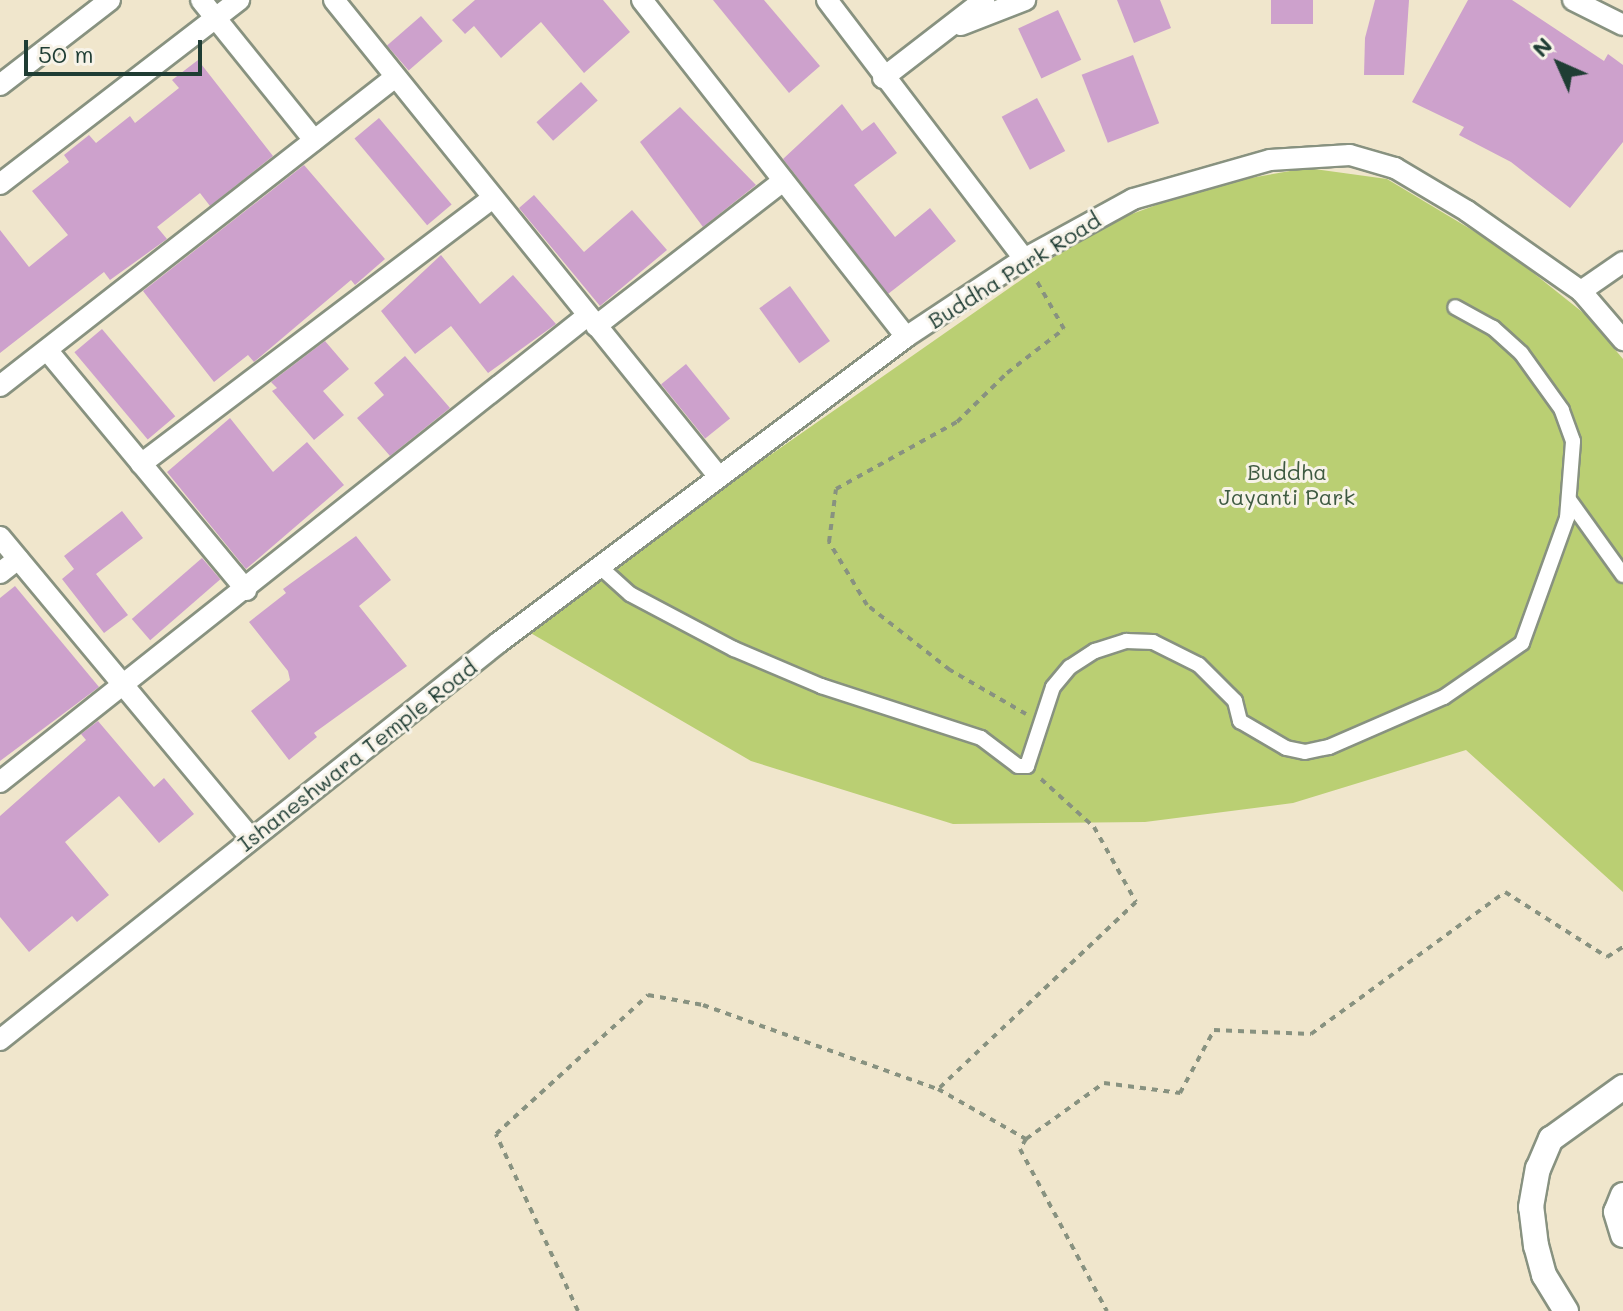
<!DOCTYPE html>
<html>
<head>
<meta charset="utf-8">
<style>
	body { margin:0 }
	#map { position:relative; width:1623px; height:1311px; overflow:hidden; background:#f0e6cc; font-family:Mali,sans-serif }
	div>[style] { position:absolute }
	.green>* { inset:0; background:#bacf73 }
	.building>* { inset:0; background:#cda1cc; transform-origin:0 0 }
	.path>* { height:4px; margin-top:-2px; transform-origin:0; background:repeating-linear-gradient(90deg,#889280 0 6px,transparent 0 12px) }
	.roads { filter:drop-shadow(2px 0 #889280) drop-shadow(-2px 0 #889280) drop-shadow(0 2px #889280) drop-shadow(0 -2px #889280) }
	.pedestrian>* { height:14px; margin:-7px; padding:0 7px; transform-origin:7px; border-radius:7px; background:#fff }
	.minor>* { height:20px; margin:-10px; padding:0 10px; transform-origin:10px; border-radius:10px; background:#fff }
	.tertiary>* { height:24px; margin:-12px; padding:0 12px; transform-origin:12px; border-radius:12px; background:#fff }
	span { translate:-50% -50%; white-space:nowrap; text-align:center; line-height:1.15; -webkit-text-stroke:6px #f7f3e8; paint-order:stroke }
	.street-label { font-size:22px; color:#1f3d34 }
	.park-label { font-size:22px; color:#3e5a41 }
	.north { position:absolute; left:1519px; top:24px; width:80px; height:80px; -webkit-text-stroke:6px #f7f3e8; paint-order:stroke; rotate:315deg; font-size:22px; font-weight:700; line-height:32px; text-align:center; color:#1f3d34 }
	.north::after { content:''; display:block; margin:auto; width:28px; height:36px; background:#1f3d34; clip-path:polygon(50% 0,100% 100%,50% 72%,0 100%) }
	.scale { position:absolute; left:24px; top:40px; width:178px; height:36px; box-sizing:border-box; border:4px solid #1f3d34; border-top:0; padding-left:10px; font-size:24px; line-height:28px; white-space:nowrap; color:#1f3d34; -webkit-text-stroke:6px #f7f3e8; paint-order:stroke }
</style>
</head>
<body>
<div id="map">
	<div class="green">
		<i style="clip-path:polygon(1307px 168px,1387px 179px,1502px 248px,1586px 315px,1623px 359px,1623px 892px,1466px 750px,1293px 803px,1145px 822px,953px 824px,751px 761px,522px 628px,1097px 227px,1210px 185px)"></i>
	</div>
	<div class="building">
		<i style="clip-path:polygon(475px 0,603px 0,630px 32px,584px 73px,541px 22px,501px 58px,474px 26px,465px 34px,452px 20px)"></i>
		<i style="clip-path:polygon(713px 0,764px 0,820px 66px,789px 93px)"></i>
		<i style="clip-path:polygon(1117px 0,1160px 0,1171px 28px,1134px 43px)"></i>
		<i style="left:1271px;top:0;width:42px;height:24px"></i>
		<i style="clip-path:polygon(1375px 0,1409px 0,1404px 75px,1364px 75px,1365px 38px)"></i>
		<i style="clip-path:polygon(1468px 0,1512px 0,1604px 61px,1608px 54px,1623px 65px,1623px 142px,1570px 208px,1511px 162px,1459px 135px,1464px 127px,1412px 102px)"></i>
		<i style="left:1058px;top:10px;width:55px;height:44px;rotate:65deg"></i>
		<i style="left:421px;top:16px;width:33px;height:45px;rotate:49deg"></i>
		<i style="left:1133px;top:55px;width:73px;height:55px;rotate:69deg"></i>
		<i style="clip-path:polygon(198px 60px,273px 156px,210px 206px,200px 193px,157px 227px,167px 239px,110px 280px,104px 272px,0 353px,0 230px,29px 267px,68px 235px,32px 191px,69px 162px,64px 155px,89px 135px,96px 143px,130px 116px,135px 123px,179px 88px,172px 80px)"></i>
		<i style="left:581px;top:82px;width:25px;height:60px;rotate:48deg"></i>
		<i style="left:1037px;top:98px;width:60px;height:40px;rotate:62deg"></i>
		<i style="clip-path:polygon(842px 104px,862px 131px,874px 122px,897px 153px,854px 185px,895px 237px,930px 208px,956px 241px,888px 294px,783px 159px)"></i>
		<i style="clip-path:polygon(680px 107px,756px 185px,703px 227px,640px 142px)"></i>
		<i style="left:379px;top:118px;width:113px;height:32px;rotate:50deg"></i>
		<i style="clip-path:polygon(304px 165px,385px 259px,355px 285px,351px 280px,254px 362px,248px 355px,214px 382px,143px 291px)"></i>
		<i style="clip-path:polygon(534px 195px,584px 252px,632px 210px,667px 250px,600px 306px,519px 208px)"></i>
		<i style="clip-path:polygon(441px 255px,480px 304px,513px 275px,556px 324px,488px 373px,451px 326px,415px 354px,381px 311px)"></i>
		<i style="left:790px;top:286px;width:68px;height:38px;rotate:54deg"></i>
		<i style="left:102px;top:329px;width:114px;height:36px;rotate:50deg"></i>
		<i style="clip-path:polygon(325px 341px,349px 369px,323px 391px,344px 415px,314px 440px,272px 391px,277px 388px,271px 382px)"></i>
		<i style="clip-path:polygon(405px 356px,450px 408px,390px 456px,357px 418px,384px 395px,374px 383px)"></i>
		<i style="left:686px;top:364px;width:70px;height:32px;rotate:51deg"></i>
		<i style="clip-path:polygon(230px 418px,273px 472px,307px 442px,344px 485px,246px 569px,167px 472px)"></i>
		<i style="clip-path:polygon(122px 511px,143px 538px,96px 574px,128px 615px,104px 633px,62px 579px,74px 569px,64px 556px)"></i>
		<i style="clip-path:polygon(356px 536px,391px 580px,359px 606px,407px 666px,314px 733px,317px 737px,289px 760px,251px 711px,290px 680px,288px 671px,249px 622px,286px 593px,283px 589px)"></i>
		<i style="left:202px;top:558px;width:28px;height:93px;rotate:49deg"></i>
		<i style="clip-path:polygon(15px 586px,99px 687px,0 761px,0 598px)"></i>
		<i style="clip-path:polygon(98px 721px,154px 787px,164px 778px,194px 814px,159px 843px,119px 796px,65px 842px,109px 895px,77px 922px,72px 916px,29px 952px,0 917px,0 816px,86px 740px,81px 734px)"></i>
	</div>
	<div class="path">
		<i style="left:1026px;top:714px;width:88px;rotate:-149.9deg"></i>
		<i style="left:950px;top:670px;width:105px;rotate:-141.9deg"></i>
		<i style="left:867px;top:605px;width:74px;rotate:-121.1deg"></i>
		<i style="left:829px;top:542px;width:53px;rotate:-82.5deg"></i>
		<i style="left:836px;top:489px;width:138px;rotate:-29deg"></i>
		<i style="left:957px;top:422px;width:70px;rotate:-44.4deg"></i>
		<i style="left:1007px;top:373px;width:72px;rotate:-37.7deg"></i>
		<i style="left:1064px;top:329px;width:59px;rotate:-119.6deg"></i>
		<i style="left:1041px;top:779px;width:72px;rotate:42.2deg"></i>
		<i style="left:1094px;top:827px;width:86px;rotate:60.8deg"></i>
		<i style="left:1136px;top:902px;width:272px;rotate:136.6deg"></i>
		<i style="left:938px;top:1089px;width:101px;rotate:29.6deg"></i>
		<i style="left:1026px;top:1139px;width:96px;rotate:-35.7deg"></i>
		<i style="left:1104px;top:1083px;width:77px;rotate:7.5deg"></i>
		<i style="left:1180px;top:1093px;width:72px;rotate:-61.6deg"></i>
		<i style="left:1214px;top:1030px;width:97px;rotate:2.4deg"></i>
		<i style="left:1311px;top:1034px;width:240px;rotate:-36.2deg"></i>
		<i style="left:1505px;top:892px;width:121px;rotate:32.5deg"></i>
		<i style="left:1607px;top:957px;width:19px;rotate:-32deg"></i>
		<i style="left:1026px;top:1139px;width:12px;rotate:121deg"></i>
		<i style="left:1020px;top:1149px;width:184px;rotate:61.8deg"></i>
		<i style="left:578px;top:1311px;width:195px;rotate:-114.9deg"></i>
		<i style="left:496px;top:1134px;width:206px;rotate:-42.4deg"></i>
		<i style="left:648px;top:995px;width:56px;rotate:10.3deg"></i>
		<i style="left:703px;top:1005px;width:250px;rotate:19.7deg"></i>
	</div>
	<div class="roads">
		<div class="pedestrian">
			<i style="left:1570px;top:501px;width:91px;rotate:54.4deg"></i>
			<i style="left:599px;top:566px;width:42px;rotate:42.1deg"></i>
			<i style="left:630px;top:594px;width:118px;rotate:27.9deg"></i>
			<i style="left:734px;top:649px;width:95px;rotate:23deg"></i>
			<i style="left:821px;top:686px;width:168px;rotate:18deg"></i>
			<i style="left:981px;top:738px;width:46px;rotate:37.1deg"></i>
			<i style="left:1018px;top:766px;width:9px"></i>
			<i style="left:1027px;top:766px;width:83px;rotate:-71.8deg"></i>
			<i style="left:1053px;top:687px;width:26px;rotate:-50deg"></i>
			<i style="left:1070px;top:667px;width:30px;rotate:-33deg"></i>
			<i style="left:1095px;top:651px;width:33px;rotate:-18deg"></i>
			<i style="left:1126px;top:641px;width:27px;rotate:2deg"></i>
			<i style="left:1153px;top:642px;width:51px;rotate:26.6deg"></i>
			<i style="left:1199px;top:665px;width:51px;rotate:45deg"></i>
			<i style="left:1235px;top:701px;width:21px;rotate:76deg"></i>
			<i style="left:1240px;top:721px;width:53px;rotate:30.4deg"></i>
			<i style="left:1286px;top:748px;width:19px;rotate:12deg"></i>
			<i style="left:1305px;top:752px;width:25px;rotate:-12deg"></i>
			<i style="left:1329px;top:747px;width:125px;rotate:-23.5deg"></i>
			<i style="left:1444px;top:697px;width:95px;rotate:-34.7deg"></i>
			<i style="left:1522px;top:643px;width:133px;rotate:-70.2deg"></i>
			<i style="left:1567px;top:518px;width:77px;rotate:-85.5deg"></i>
			<i style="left:1573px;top:441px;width:33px;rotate:-110deg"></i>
			<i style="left:1562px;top:410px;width:70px;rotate:-125.7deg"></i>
			<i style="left:1521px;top:353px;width:38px;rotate:-138deg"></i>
			<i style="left:1493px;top:328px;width:43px;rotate:-151.1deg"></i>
		</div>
		<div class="minor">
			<i style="left:201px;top:0;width:180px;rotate:51.1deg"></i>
			<i style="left:334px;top:0;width:613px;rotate:51.09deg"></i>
			<i style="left:642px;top:0;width:428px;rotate:51.9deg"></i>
			<i style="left:827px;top:0;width:325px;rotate:52.7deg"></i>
			<i style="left:1573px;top:0;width:56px;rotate:26.6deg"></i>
			<i style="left:961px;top:25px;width:69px;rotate:-21.3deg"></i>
			<i style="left:883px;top:78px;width:128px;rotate:-37.7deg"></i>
			<i style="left:0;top:85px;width:139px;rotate:-37.7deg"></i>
			<i style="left:0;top:184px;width:302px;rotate:-37.6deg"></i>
			<i style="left:1581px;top:291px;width:51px;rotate:-34.6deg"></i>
			<i style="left:596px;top:326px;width:237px;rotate:-37.8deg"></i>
			<i style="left:47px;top:350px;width:312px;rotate:50.3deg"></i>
			<i style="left:0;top:386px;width:500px;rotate:-38.02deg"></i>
			<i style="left:141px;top:464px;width:439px;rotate:-37.1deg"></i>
			<i style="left:0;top:537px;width:393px;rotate:50.2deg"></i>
			<i style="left:0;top:573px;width:23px;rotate:-38deg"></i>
			<i style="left:0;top:782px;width:749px;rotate:-38.44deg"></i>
			<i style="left:0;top:1040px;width:637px;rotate:-38.56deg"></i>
			<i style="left:498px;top:643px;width:510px;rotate:-36.87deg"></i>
			<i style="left:906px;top:337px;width:141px;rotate:-33.5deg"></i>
			<i style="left:1024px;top:259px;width:124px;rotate:-28.8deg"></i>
			<i style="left:1133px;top:199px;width:142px;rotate:-15.9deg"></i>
			<i style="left:1270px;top:160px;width:80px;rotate:-3.6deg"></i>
			<i style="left:1350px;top:155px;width:47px;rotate:16.1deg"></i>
			<i style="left:1395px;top:168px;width:84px;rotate:30.8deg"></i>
			<i style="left:1467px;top:211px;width:139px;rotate:35.1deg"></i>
			<i style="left:1581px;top:291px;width:65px;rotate:49.4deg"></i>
		</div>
		<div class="tertiary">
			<i style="left:1623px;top:1195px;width:18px;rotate:112deg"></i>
			<i style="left:1616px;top:1212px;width:24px;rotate:73deg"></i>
			<i style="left:1566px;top:1311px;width:42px;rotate:-121.4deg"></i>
			<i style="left:1544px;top:1275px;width:30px;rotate:-105deg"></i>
			<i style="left:1536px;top:1246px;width:39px;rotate:-97deg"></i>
			<i style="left:1531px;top:1207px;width:39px;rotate:-80deg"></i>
			<i style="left:1538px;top:1169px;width:33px;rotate:-67deg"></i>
			<i style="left:1551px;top:1139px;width:89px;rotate:-35.8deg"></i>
		</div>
	</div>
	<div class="street-label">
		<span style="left:1014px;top:270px;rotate:-32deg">Buddha Park Road</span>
		<span style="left:357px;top:755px;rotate:-38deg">Ishaneshwara Temple Road</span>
	</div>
	<div class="park-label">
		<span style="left:1287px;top:484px">Buddha<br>Jayanti Park</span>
	</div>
	<div class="north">N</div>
	<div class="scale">50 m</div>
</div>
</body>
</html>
